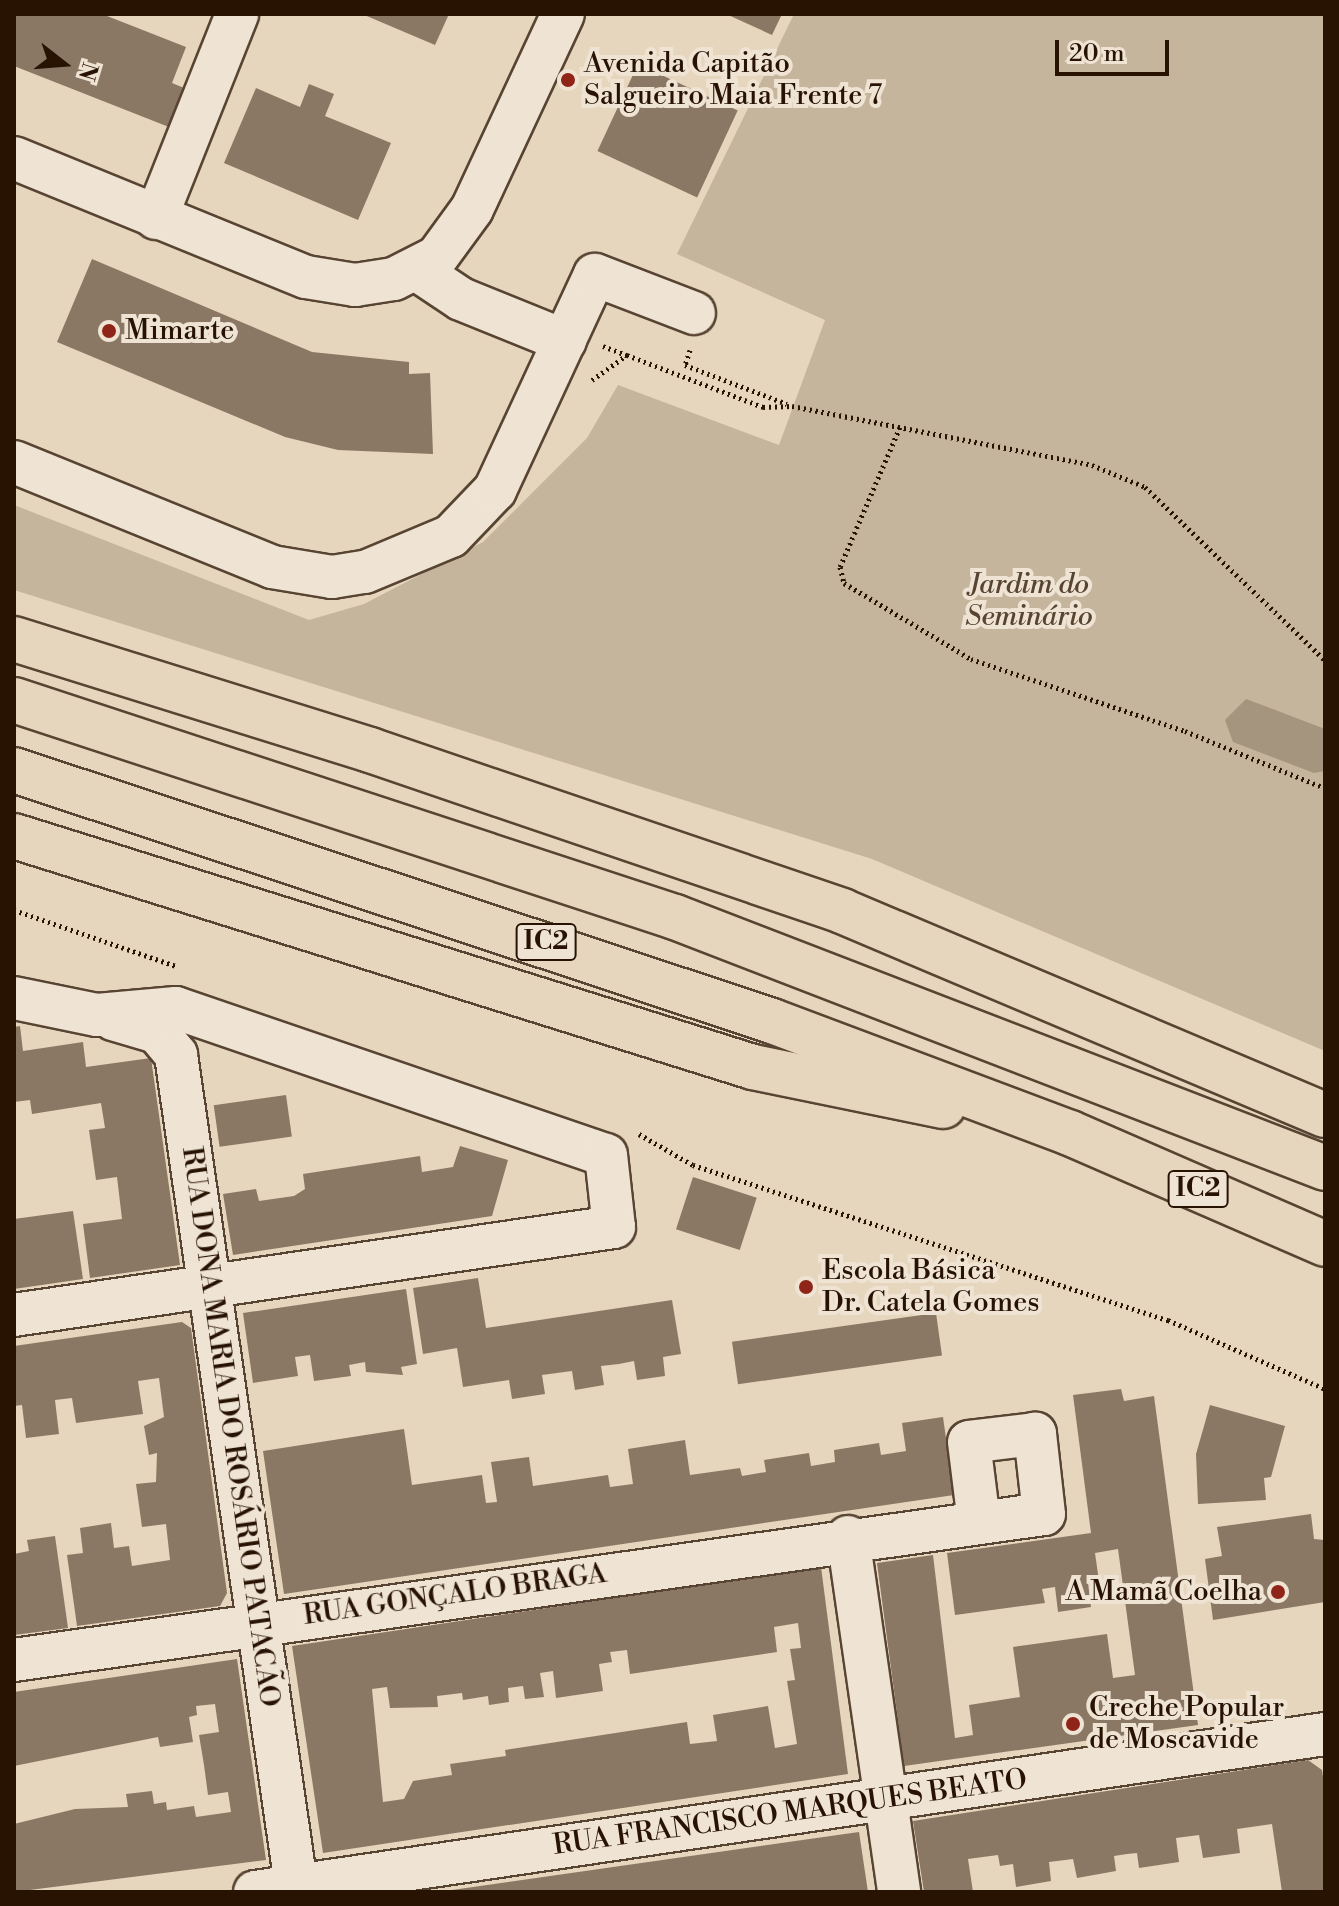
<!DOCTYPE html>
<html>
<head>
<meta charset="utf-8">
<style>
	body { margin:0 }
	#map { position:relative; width:1339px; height:1906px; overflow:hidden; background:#e6d6bd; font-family:"Libre Bodoni",serif }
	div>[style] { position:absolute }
	.green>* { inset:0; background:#c6b59d }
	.water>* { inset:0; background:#a5947e }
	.building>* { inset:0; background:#8b7864; transform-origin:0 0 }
	.path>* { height:5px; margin-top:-2.5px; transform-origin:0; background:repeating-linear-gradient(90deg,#281303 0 2px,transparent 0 6px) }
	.roads { filter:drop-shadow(2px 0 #584432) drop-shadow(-2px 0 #584432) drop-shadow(0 2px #584432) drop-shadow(0 -2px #584432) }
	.minor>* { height:42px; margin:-21px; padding:0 21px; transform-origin:21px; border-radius:21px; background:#efe4d4 }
	.highway>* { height:44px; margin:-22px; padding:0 22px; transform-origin:22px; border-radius:22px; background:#e6d6bd }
	.dots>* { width:22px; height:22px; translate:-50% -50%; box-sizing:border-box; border:4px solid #efe4d4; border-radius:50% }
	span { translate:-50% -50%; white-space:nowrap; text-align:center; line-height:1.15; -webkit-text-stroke:8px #efe4d4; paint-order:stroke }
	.shield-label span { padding:2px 6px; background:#efe4d4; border:2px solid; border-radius:6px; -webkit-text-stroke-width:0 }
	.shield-label { font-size:26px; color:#281303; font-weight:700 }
	.poi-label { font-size:28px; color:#281303 }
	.left { translate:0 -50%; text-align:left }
	.right { translate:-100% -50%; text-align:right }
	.park-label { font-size:28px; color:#574431; font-style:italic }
	.street-label { font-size:28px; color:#281303 }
	.frame { position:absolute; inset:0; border:16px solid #281303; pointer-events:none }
	.north { position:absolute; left:24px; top:24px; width:80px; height:80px; -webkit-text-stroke:6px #efe4d4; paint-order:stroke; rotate:107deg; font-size:22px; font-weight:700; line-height:32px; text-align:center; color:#281303 }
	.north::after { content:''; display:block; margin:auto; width:28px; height:36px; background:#281303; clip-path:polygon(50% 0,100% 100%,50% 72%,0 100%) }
	.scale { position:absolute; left:1055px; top:40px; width:114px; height:36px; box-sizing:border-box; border:4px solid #281303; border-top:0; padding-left:10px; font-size:24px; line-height:28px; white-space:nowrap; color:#281303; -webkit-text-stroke:6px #efe4d4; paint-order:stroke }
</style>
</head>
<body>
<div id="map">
	<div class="green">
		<i style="clip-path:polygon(794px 14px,1325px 14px,1325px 1051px,872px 859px,14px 590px,14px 505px,309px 620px,364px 604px,483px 542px,587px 438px,618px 385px,779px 445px,825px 320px,677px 254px)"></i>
	</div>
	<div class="water">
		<i style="clip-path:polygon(1246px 699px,1325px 729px,1325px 771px,1314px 773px,1233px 742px,1225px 720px)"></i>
	</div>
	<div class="building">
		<i style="clip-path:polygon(14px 14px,102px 14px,186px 47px,172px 83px,189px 90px,174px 129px,14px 66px)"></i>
		<i style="clip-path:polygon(362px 14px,449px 14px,435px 45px)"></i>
		<i style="clip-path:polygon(726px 14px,782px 14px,772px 35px)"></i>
		<i style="left:638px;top:64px;width:110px;height:96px;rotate:25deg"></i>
		<i style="clip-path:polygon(309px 84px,334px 94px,325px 116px,391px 143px,358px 220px,224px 163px,256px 88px,300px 107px)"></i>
		<i style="clip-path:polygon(92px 259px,312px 352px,409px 362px,409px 374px,430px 373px,433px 454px,338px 450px,285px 437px,57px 342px)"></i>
		<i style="clip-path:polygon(20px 1026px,23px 1051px,83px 1042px,86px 1067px,151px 1058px,180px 1265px,90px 1278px,83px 1224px,122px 1219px,117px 1177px,96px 1180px,89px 1130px,105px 1128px,101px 1103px,32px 1114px,30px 1100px,14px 1102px,14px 1027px)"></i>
		<i style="left:286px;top:1095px;width:42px;height:73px;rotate:82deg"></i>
		<i style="clip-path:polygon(460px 1146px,508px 1160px,492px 1216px,233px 1255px,223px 1194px,256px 1189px,259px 1201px,294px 1196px,305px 1189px,303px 1174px,420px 1156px,422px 1172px,453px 1167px)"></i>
		<i style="left:693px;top:1177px;width:67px;height:55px;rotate:18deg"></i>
		<i style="clip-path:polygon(73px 1211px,83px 1279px,14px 1289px,14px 1219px)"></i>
		<i style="clip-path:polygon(478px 1278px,486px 1328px,672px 1300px,681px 1354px,663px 1357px,665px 1376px,637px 1380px,634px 1361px,619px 1364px,601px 1366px,604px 1385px,575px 1390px,572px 1371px,542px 1375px,545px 1394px,512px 1399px,509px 1380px,463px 1387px,457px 1348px,423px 1354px,413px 1288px)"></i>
		<i style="clip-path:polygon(406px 1289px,417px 1364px,401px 1367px,403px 1375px,366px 1372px,365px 1362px,349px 1365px,351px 1376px,314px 1381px,310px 1355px,295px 1357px,298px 1376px,253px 1383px,243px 1313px)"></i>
		<i style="left:936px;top:1313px;width:43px;height:206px;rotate:82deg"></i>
		<i style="clip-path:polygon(182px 1322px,191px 1328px,227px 1593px,220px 1606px,77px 1626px,67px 1555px,83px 1553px,80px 1528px,111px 1523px,114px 1548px,129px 1546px,132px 1566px,170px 1560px,166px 1524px,142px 1527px,136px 1484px,156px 1482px,157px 1453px,149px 1455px,144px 1426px,164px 1417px,159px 1378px,138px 1381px,143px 1414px,76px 1423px,72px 1398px,55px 1400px,59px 1434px,26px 1438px,22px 1405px,14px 1406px,14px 1346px)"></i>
		<i style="clip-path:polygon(1121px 1389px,1124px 1401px,1154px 1396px,1198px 1725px,904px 1766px,877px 1563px,933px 1555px,955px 1738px,973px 1735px,969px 1705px,1020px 1697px,1013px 1647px,1107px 1634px,1113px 1678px,1135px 1675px,1118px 1549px,1095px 1553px,1099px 1581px,1088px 1583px,1091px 1607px,1058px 1612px,1055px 1587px,1042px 1589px,1045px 1603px,955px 1615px,947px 1553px,1091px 1533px,1073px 1395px)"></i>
		<i style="clip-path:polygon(1210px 1405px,1285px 1426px,1271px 1477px,1264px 1478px,1266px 1500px,1198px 1504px,1196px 1454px)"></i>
		<i style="clip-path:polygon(943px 1417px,954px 1495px,284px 1594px,263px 1451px,404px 1429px,412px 1485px,482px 1475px,486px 1503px,497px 1502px,491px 1462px,529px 1457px,533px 1486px,608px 1475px,610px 1487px,633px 1484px,628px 1449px,685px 1440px,690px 1475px,740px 1468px,742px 1476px,766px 1472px,764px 1460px,809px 1453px,811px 1466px,835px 1462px,834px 1450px,879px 1443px,881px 1455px,906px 1451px,902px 1423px)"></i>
		<i style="clip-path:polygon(1311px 1514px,1314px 1539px,1325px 1540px,1325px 1602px,1213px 1620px,1205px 1559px,1222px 1556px,1217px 1527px)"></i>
		<i style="clip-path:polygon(55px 1536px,68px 1628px,14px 1635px,14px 1554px,29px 1551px,27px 1540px)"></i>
		<i style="clip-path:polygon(evenodd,821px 1567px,848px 1774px,323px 1853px,292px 1646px,821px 1567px,798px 1623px,801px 1648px,790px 1649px,795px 1680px,787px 1681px,797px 1744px,775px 1748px,768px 1706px,713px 1715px,717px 1741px,690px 1744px,687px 1722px,505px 1750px,506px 1756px,450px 1764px,452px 1775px,413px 1781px,404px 1799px,383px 1802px,372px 1689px,387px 1687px,390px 1708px,438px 1707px,437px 1696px,462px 1693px,463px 1700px,488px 1696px,489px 1705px,509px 1702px,508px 1688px,523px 1686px,525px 1699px,544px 1697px,540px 1673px,553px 1671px,556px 1698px,603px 1691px,599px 1664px,612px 1662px,610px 1652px,627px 1650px,630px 1674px,777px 1652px,774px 1627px,798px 1623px)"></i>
		<i style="clip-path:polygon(237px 1659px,266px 1860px,14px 1892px,14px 1824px,75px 1809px,128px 1807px,126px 1794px,152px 1791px,154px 1804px,166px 1802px,167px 1810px,194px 1806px,196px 1817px,231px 1812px,228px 1792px,208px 1795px,204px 1765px,199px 1735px,219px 1732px,215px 1704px,196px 1706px,197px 1715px,189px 1717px,193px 1742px,160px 1747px,158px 1737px,14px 1766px,14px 1692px)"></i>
		<i style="clip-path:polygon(1308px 1760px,1322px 1770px,1325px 1790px,1325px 1892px,1282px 1892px,1272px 1824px,1237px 1829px,1240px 1853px,1203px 1858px,1199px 1835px,1176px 1838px,1179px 1862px,1139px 1868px,1137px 1853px,1127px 1854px,1114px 1856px,1116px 1871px,1077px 1878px,1073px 1859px,1049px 1862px,1051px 1881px,1016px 1887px,1013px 1864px,1000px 1866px,998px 1855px,968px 1859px,973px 1892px,924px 1892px,913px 1821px)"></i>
		<i style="clip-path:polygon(859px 1832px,868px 1892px,452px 1892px,452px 1890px)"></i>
	</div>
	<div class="path">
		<i style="left:603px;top:346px;width:26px;rotate:21deg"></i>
		<i style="left:690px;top:350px;width:16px;rotate:108deg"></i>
		<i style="left:685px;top:365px;width:109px;rotate:20.9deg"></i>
		<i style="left:592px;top:380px;width:43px;rotate:-35.5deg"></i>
		<i style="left:627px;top:355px;width:146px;rotate:20.9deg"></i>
		<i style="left:763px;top:407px;width:29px;rotate:-2deg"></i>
		<i style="left:792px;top:406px;width:306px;rotate:11.1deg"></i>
		<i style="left:1092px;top:465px;width:57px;rotate:22.5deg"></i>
		<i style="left:1145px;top:487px;width:250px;rotate:43.9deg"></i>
		<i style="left:900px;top:427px;width:152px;rotate:113.2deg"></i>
		<i style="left:840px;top:567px;width:16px;rotate:76deg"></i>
		<i style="left:844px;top:583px;width:148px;rotate:30.9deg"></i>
		<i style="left:971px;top:659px;width:226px;rotate:18.6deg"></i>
		<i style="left:1185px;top:731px;width:151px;rotate:22.2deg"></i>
		<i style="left:14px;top:910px;width:171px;rotate:19.1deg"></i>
		<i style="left:639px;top:1134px;width:62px;rotate:29.9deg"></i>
		<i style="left:693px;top:1165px;width:500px;rotate:18.1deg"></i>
		<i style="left:1168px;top:1320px;width:171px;rotate:23.7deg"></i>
	</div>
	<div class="roads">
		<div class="minor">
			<i style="left:14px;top:158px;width:315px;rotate:22.2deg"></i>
			<i style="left:306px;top:277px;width:50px;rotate:9.3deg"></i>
			<i style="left:355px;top:285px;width:39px;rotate:-9deg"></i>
			<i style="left:394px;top:279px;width:48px;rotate:-27.1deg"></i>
			<i style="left:437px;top:257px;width:59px;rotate:-53.9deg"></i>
			<i style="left:472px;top:209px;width:215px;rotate:-65deg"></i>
			<i style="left:156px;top:218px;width:219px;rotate:-68.3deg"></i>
			<i style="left:419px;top:271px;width:50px;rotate:33.7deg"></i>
			<i style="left:461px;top:299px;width:112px;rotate:22deg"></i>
			<i style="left:14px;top:462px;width:279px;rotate:22.1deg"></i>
			<i style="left:272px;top:567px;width:61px;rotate:9.5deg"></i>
			<i style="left:332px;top:577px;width:33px;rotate:-9deg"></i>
			<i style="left:365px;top:572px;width:93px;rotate:-22.7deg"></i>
			<i style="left:451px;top:536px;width:64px;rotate:-46.3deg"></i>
			<i style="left:495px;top:490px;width:237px;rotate:-65.1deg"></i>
			<i style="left:595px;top:275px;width:106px;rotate:21deg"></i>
			<i style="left:14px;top:998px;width:85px;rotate:11.6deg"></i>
			<i style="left:97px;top:1015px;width:79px;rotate:-5.1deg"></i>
			<i style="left:176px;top:1008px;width:454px;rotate:18.9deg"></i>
			<i style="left:606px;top:1155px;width:72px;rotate:83.7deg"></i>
			<i style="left:614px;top:1227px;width:606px;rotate:171.66deg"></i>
			<i style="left:113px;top:1019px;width:46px;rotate:16.5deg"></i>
			<i style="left:157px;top:1032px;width:30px;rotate:50deg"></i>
			<i style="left:176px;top:1055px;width:846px;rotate:81.77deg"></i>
			<i style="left:848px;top:1537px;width:359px;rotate:81.8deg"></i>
			<i style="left:14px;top:1660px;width:1040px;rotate:-8.07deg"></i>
			<i style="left:1044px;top:1514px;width:81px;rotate:-96.4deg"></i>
			<i style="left:1035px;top:1434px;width:66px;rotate:173.1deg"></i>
			<i style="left:969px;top:1442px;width:81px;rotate:82.9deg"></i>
			<i style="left:255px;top:1892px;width:1082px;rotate:-8.4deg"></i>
		</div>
		<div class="highway">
			<i style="left:14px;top:639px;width:373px;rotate:17.3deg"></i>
			<i style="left:370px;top:750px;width:499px;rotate:18.8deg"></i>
			<i style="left:842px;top:911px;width:524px;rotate:22.9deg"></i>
			<i style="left:14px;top:700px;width:696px;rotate:18.17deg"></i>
			<i style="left:675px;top:917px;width:697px;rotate:21.11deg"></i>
			<i style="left:14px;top:770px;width:798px;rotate:18.32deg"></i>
			<i style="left:772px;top:1021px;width:318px;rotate:20.6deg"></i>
			<i style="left:1070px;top:1133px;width:278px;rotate:23.5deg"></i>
			<i style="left:14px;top:836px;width:774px;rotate:17.36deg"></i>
			<i style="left:753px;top:1067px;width:194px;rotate:11.6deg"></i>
		</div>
	</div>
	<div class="dots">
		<i style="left:568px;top:80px;background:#8f2418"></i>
		<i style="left:109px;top:331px;background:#8f2418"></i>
		<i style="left:806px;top:1287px;background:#8f2418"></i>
		<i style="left:1278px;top:1592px;background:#8f2418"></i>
		<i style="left:1073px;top:1724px;background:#8f2418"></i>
	</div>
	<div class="shield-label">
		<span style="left:546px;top:942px">IC2</span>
		<span style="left:1198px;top:1189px">IC2</span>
	</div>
	<div class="poi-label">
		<span class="left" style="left:584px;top:80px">Avenida Capitão<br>Salgueiro Maia Frente 7</span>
		<span class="left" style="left:125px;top:331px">Mimarte</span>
		<span class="left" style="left:822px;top:1287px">Escola Básica<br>Dr. Catela Gomes</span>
		<span class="right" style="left:1262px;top:1592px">A Mamã Coelha</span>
		<span class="left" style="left:1089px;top:1724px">Creche Popular<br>de Moscavide</span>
	</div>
	<div class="park-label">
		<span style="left:1029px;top:601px">Jardim do<br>Seminário</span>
	</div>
	<div class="street-label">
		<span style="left:230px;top:1427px;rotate:82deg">RUA DONA MARIA DO ROSÁRIO PATACÃO</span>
		<span style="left:455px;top:1595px;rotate:-8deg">RUA GONÇALO BRAGA</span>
		<span style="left:790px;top:1813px;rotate:-8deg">RUA FRANCISCO MARQUES BEATO</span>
	</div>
	<div class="frame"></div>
	<div class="north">N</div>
	<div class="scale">20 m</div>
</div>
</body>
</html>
